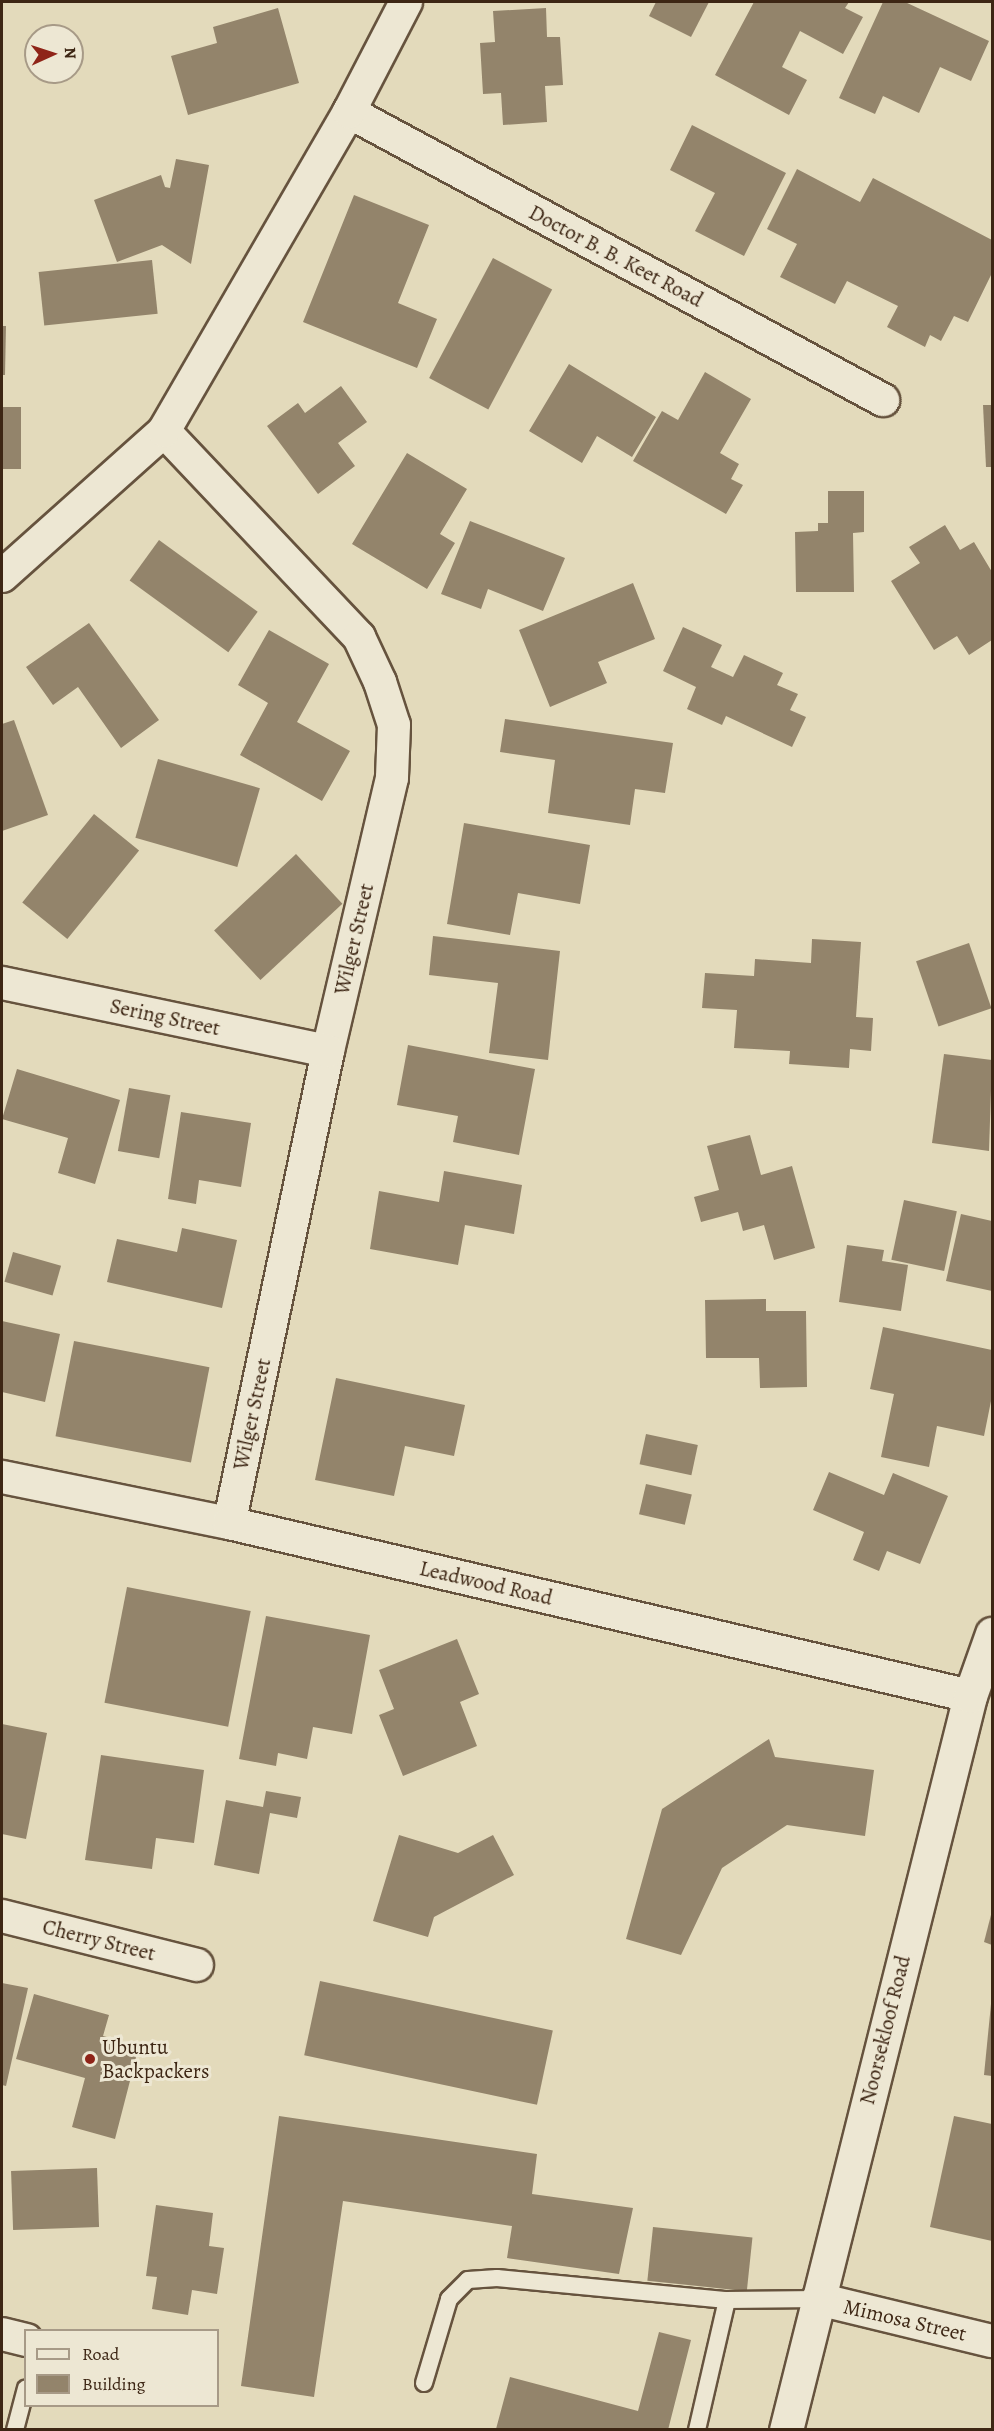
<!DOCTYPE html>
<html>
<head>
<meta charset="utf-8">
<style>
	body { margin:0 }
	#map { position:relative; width:994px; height:2431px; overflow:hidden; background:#e3dabb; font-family:Alegreya,serif }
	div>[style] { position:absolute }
	.building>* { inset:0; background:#93846b; transform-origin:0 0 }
	.roads { filter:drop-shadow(2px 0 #66533e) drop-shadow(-2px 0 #66533e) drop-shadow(0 2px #66533e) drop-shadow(0 -2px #66533e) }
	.lane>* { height:16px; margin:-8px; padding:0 8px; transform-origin:8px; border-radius:8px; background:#ede7d3 }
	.street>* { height:32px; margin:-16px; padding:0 16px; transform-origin:16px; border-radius:16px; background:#ede7d3 }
	.secondary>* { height:33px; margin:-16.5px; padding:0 16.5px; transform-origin:16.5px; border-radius:16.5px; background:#ede7d3 }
	.dots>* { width:16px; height:16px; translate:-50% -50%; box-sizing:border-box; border:3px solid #ede7d3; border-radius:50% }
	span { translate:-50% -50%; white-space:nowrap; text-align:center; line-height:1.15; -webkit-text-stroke:6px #ede7d3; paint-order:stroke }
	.street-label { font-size:21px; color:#3d2614 }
	.poi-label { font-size:21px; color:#3d2614 }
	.left { translate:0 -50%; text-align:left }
	.frame { position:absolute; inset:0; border:3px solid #3d2614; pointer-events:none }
	.legend { position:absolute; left:24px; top:2329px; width:195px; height:78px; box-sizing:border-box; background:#ede7d3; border:2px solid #a79a87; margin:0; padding:8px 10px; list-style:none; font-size:18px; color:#3d2614 }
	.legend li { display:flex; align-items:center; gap:12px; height:30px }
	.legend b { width:30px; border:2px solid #a79a87 }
	.north { position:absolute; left:24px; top:24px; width:60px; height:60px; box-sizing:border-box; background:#ede7d3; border:2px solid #a79a87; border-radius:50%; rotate:87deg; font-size:16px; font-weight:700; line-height:24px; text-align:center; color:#3d2614 }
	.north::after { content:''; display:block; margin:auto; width:21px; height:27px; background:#8f2418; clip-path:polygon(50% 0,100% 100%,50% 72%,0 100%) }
</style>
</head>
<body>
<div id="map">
	<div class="building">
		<i style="clip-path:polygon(656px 2px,709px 2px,691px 37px,649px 16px)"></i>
		<i style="clip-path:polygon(754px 2px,849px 2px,845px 8px,863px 17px,843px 54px,800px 31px,782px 67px,807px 80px,789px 115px,715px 75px)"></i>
		<i style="clip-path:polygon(883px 2px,905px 2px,989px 41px,971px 81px,940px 67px,919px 113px,883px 96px,875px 114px,839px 98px)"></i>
		<i style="clip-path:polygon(278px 8px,299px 83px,188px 115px,171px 56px,217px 43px,213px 27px)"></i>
		<i style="clip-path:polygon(546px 8px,547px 37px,560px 37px,563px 85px,545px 86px,547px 122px,503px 125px,501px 93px,483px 94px,480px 43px,495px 42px,493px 11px)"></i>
		<i style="clip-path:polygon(692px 125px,786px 173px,744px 256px,695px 231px,715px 193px,670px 170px)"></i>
		<i style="clip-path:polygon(176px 159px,209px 165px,191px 264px,162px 245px,117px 262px,94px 200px,161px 175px,165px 187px,170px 188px)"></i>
		<i style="clip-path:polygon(797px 169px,860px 202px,873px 178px,992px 240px,992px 273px,968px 322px,954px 316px,941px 341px,930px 335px,925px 347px,887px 327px,898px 306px,847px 281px,835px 304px,780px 277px,797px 244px,767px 229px)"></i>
		<i style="clip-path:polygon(354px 195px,429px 225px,398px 303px,437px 319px,417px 368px,303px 322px)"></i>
		<i style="left:493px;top:258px;width:67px;height:136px;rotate:28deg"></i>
		<i style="left:152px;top:260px;width:54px;height:114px;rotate:84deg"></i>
		<i style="clip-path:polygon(2px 326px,6px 326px,5px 375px,2px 375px)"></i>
		<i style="clip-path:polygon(569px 364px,656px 417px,632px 457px,597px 436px,582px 463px,529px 431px)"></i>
		<i style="clip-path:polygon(705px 372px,751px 399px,720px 453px,739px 464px,731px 479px,743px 485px,726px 514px,633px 461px,662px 411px,678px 420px)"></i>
		<i style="clip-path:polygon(341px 386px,367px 422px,338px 443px,355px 466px,318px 494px,267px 426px,298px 403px,305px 413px)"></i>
		<i style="clip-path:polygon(983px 405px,992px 405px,992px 467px,986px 467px)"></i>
		<i style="left:2px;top:407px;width:19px;height:62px"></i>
		<i style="clip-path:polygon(407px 453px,467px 489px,440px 534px,455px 543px,427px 589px,352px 544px)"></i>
		<i style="clip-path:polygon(828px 491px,864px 491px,864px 532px,853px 533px,854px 592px,796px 592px,795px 532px,818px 531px,818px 523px,828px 523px)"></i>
		<i style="clip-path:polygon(470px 521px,565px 558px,543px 611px,488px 589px,481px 609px,441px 594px)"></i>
		<i style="clip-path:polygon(945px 525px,960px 550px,974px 542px,992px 572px,992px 640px,969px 655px,957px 636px,934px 650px,891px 581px,920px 563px,909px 547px)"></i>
		<i style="left:159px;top:540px;width:122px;height:50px;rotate:36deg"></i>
		<i style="clip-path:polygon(633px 583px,655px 639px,598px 662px,607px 683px,550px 707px,519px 630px)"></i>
		<i style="clip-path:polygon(89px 623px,159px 720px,121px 748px,78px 687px,53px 705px,26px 667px)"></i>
		<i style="clip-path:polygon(683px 627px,722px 645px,711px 667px,733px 677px,744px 655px,783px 673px,777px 685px,798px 694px,790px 710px,806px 717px,792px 747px,726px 716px,722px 725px,687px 709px,696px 687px,663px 671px)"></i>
		<i style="clip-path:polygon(269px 630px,329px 664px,297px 722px,350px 751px,322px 801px,240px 755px,268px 703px,238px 685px)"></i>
		<i style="clip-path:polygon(505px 719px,673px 743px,665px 793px,635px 789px,630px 825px,548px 813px,555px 760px,500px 752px)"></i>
		<i style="clip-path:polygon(14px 720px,48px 815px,2px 831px,2px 724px)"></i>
		<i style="left:158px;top:759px;width:106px;height:82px;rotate:16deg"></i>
		<i style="left:94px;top:814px;width:58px;height:114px;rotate:39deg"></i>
		<i style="clip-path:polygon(464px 823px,590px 845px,580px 904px,518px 893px,510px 935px,447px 924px)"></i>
		<i style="left:296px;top:854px;width:68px;height:112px;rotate:47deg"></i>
		<i style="clip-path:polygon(433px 936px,560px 951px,548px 1060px,489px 1053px,498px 983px,429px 975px)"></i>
		<i style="clip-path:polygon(812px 939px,861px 942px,856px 1017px,873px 1018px,871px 1051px,850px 1049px,849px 1068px,789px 1064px,790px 1051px,734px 1048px,737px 1010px,702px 1008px,705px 973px,754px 976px,755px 959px,811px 963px)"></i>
		<i style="left:969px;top:943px;width:69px;height:56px;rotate:71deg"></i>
		<i style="clip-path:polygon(408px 1045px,535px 1069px,519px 1155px,453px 1142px,458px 1116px,397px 1105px)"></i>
		<i style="clip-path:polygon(944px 1054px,992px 1060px,989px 1151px,932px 1143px)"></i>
		<i style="clip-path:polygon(17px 1069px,120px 1100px,95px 1184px,58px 1173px,68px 1138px,2px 1119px)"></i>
		<i style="left:129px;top:1088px;width:42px;height:64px;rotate:10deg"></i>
		<i style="clip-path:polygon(181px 1112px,251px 1123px,241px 1187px,199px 1180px,196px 1204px,168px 1199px)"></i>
		<i style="clip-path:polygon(750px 1135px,761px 1175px,792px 1166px,815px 1248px,774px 1260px,764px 1225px,743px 1231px,738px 1212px,701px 1222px,694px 1197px,719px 1190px,707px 1146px)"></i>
		<i style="clip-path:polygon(444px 1171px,522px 1185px,514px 1234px,465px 1225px,458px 1265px,370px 1249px,379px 1191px,439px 1202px)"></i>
		<i style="left:904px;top:1200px;width:54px;height:61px;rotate:12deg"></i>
		<i style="clip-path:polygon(961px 1214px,992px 1221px,992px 1291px,946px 1281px)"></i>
		<i style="clip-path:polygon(182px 1228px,237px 1240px,222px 1308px,107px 1282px,117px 1239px,177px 1252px)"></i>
		<i style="clip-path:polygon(847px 1245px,884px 1250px,882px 1261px,908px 1265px,901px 1311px,839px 1302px)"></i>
		<i style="left:13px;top:1252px;width:50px;height:31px;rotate:16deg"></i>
		<i style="clip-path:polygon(766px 1299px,766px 1311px,806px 1311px,807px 1387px,760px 1388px,759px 1358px,706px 1358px,705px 1300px)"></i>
		<i style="clip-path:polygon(2px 1321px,60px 1334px,45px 1402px,2px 1392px)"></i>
		<i style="clip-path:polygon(883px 1327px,992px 1350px,992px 1396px,984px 1436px,937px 1426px,929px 1467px,881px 1457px,894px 1394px,870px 1389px)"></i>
		<i style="left:74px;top:1341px;width:138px;height:97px;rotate:11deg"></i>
		<i style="clip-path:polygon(336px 1378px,465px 1405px,454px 1456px,405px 1446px,394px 1496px,315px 1480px)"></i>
		<i style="left:646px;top:1434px;width:53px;height:31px;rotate:12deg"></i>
		<i style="clip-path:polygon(829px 1472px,884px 1495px,893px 1473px,948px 1496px,920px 1564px,887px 1551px,879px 1571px,853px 1560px,864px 1532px,813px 1510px)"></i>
		<i style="left:646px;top:1484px;width:47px;height:31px;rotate:13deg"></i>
		<i style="left:127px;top:1587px;width:126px;height:118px;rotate:11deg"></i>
		<i style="clip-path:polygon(266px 1616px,370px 1635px,352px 1734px,313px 1727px,307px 1759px,278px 1753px,276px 1766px,239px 1759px)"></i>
		<i style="clip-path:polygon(457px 1639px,479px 1694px,460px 1702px,477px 1746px,403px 1776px,379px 1715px,394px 1709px,379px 1670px)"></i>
		<i style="clip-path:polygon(2px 1724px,47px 1733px,26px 1839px,2px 1834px)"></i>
		<i style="clip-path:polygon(769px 1739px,775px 1757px,874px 1770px,865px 1836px,787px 1825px,722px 1868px,681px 1955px,626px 1939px,662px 1809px)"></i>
		<i style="clip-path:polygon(101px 1755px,204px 1770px,194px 1843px,156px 1838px,152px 1869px,85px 1860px)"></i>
		<i style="clip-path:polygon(266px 1791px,301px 1797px,297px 1818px,270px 1813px,259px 1874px,214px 1865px,226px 1800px,263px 1807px)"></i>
		<i style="clip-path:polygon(399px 1835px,458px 1853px,493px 1835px,514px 1875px,434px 1917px,428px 1937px,373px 1921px)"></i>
		<i style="clip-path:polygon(992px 1911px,992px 1945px,984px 1942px)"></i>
		<i style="left:320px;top:1981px;width:238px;height:76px;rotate:12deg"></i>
		<i style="clip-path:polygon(2px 1983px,28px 1988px,6px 2086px,2px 2085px)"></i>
		<i style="clip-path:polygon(34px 1994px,109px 2015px,103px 2036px,139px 2046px,115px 2139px,72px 2127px,85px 2078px,16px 2059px)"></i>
		<i style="clip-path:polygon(991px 2004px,992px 2004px,992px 2076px,984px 2075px)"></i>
		<i style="clip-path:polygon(279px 2116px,537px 2154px,532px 2194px,633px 2208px,619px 2274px,507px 2258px,512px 2226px,343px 2201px,314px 2397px,241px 2386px)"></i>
		<i style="clip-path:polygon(954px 2116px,992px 2124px,992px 2241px,930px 2227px)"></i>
		<i style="left:97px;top:2168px;width:59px;height:86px;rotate:88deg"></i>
		<i style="clip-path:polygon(156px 2205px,213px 2213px,209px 2246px,224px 2248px,217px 2294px,192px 2290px,188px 2315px,152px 2309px,157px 2277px,146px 2276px)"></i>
		<i style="left:653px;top:2227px;width:100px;height:54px;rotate:6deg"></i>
		<i style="clip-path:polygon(659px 2332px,691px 2340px,668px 2430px,496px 2429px,510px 2377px,638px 2411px)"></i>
	</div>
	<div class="roads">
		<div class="lane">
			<i style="left:424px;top:2383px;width:88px;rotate:-73.4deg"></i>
			<i style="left:449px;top:2299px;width:27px;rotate:-45deg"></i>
			<i style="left:468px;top:2280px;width:29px;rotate:-4deg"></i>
			<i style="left:497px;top:2278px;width:231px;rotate:5.5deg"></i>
			<i style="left:727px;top:2300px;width:91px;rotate:-0.6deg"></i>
			<i style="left:15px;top:2430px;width:43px;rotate:-75.3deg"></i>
			<i style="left:697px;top:2430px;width:133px;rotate:-77deg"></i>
		</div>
		<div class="street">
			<i style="left:349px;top:112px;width:607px;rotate:28.34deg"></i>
			<i style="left:164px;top:431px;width:284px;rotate:46.6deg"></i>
			<i style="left:359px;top:637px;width:50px;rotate:65deg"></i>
			<i style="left:380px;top:682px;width:45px;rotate:72deg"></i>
			<i style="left:394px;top:725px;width:53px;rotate:92.2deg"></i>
			<i style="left:392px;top:778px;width:280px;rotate:103.2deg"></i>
			<i style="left:328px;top:1051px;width:482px;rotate:101.8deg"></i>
			<i style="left:2px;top:576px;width:217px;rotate:-41.8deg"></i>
			<i style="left:164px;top:431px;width:369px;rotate:-59.9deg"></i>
			<i style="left:349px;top:112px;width:124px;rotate:-62.6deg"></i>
			<i style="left:2px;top:983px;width:333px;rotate:11.8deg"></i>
			<i style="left:2px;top:1477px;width:232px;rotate:11.5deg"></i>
			<i style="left:229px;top:1523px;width:761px;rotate:13.14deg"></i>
			<i style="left:2px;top:1916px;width:201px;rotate:14.1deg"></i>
			<i style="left:818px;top:2299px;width:179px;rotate:13.6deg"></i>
			<i style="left:2px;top:2334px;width:25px;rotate:14deg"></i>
		</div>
		<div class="secondary">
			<i style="left:786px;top:2430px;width:757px;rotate:-75.93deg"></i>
			<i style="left:970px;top:1696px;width:66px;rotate:-70.5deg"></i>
		</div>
	</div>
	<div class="dots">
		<i style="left:90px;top:2059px;background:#8f2418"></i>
	</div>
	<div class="street-label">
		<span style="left:616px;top:256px;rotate:28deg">Doctor B. B. Keet Road</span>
		<span style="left:354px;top:939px;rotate:-77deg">Wilger Street</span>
		<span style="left:165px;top:1017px;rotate:12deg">Sering Street</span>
		<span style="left:252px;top:1414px;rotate:-78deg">Wilger Street</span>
		<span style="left:486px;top:1583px;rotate:13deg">Leadwood Road</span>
		<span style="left:99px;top:1940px;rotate:14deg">Cherry Street</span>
		<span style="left:885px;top:2030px;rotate:-76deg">Noorsekloof Road</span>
		<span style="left:905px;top:2320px;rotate:13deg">Mimosa Street</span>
	</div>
	<div class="poi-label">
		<span class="left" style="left:102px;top:2059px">Ubuntu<br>Backpackers</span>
	</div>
	<div class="frame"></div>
	<ul class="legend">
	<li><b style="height:8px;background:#ede7d3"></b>Road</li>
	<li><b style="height:16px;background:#93846b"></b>Building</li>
	</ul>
	<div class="north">N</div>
</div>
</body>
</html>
